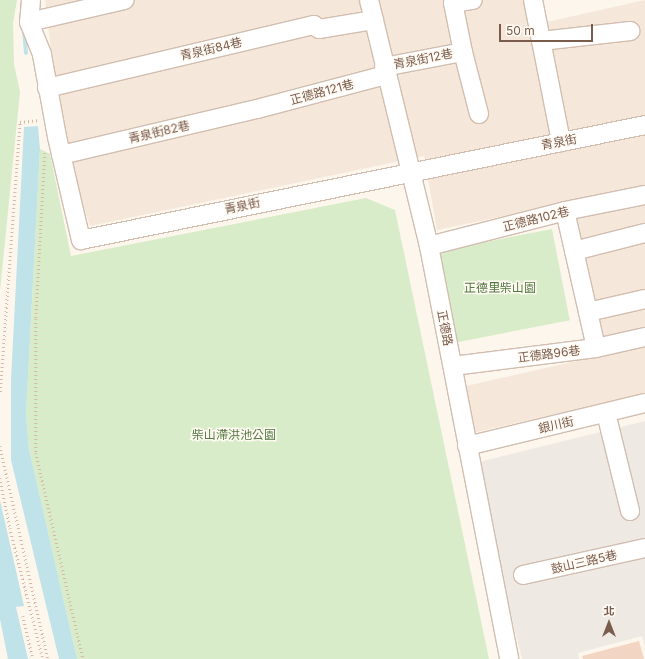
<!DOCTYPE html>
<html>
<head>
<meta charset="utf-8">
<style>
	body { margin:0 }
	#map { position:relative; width:645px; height:659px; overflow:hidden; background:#fdf6ec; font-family:Inter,"Noto Sans TC",sans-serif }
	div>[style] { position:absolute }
	.residential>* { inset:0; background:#f5e8da }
	.industrial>* { inset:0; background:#efe9e4 }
	.green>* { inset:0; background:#d8ecc9; transform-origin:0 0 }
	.water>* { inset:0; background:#bfe3e8 }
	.stream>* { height:4px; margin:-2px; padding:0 2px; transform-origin:2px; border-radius:2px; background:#bfe3e8 }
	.building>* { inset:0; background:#f3d5c3 }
	.path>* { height:2.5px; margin-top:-1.25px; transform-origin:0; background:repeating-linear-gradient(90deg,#d9b8a5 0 1px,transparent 0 4px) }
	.roads { filter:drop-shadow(1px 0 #d1beb0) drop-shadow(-1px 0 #d1beb0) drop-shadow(0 1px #d1beb0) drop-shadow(0 -1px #d1beb0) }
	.minor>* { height:18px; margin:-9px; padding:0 9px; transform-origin:9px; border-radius:9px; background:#fff }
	span { translate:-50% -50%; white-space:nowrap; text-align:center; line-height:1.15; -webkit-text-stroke:3px #fffaf3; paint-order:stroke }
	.street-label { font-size:12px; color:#7a5c4d }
	.park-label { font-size:12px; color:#537a41 }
	.north { position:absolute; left:589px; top:603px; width:40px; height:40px; -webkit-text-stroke:3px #fffaf3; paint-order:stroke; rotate:0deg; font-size:11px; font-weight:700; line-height:16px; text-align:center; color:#7a5c4d }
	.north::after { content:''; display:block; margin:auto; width:14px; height:18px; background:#7a5c4d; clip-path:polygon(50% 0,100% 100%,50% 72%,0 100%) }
	.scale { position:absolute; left:499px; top:24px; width:94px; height:18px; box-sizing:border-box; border:2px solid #7a5c4d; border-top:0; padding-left:5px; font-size:12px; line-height:14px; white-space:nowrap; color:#7a5c4d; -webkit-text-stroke:3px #fffaf3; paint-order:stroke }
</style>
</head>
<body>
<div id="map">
	<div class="residential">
		<i style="clip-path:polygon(45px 0,536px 0,542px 23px,645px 0,645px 394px,472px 433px,466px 386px,603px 355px,570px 202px,437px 230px,424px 156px,90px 226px,62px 140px)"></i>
	</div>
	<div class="industrial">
		<i style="clip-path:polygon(645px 421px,645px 646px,642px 636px,578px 653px,579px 659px,522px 659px,476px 473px,483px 461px)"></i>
	</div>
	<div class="green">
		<i style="clip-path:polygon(0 0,17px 0,13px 23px,14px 64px,20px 92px,0 291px)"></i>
		<i style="clip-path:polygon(40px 149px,50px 154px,71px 256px,366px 198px,395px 210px,489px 659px,77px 659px,29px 449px,26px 415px)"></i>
		<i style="left:552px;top:229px;width:93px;height:120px;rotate:79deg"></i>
	</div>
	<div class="water">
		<i style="clip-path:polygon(38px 126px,40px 149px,26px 415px,29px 449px,77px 659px,59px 659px,11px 460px,11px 380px,24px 127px)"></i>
		<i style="clip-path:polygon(0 500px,24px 606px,16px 607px,28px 659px,8px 659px,0 619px)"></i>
	</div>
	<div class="stream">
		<i style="left:24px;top:30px;width:23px;rotate:85deg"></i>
	</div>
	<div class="building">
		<i style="clip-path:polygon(639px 641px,644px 659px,583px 659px,582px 656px)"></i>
	</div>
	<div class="path">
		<i style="left:45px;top:153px;width:166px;rotate:93.1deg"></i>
		<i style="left:36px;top:319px;width:134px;rotate:90deg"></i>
		<i style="left:36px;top:453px;width:211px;rotate:77.1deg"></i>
		<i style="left:0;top:392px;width:271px;rotate:-85.8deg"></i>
		<i style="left:20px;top:122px;width:20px;rotate:-6deg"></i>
		<i style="left:0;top:446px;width:218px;rotate:77.3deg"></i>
		<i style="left:0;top:478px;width:51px;rotate:78.7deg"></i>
		<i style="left:10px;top:528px;width:135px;rotate:75.9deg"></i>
		<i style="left:23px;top:616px;width:44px;rotate:76.9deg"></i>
	</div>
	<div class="roads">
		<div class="minor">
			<i style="left:31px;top:0;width:22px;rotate:95deg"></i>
			<i style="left:29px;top:22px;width:35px;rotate:68deg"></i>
			<i style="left:42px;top:55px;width:83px;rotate:79.6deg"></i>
			<i style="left:57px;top:137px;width:106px;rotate:76.9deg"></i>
			<i style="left:81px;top:240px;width:576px;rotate:-11.52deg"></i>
			<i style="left:369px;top:0;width:253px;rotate:76.3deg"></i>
			<i style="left:429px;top:246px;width:421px;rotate:79deg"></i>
			<i style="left:533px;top:0;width:145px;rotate:78.8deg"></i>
			<i style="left:29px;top:22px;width:98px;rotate:-13deg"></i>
			<i style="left:541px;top:41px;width:90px;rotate:-6.4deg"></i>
			<i style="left:463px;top:52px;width:64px;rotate:75.5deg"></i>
			<i style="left:384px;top:67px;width:80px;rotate:-10.8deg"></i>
			<i style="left:463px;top:52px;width:50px;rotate:-101.5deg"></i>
			<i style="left:453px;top:3px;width:20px;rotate:-9deg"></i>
			<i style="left:47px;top:88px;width:274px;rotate:-13.3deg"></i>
			<i style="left:314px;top:25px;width:6px;rotate:39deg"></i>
			<i style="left:319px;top:29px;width:56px;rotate:-9.3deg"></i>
			<i style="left:61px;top:155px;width:201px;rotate:-13.2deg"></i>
			<i style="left:257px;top:109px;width:133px;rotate:-14.8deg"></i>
			<i style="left:565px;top:211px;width:140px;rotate:77.2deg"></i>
			<i style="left:429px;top:246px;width:140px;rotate:-14.4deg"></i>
			<i style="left:565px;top:211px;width:82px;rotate:-11.3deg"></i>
			<i style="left:574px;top:251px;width:73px;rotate:-14.2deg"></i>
			<i style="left:588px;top:312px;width:58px;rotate:-12.8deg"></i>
			<i style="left:453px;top:366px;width:144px;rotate:-7.2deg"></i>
			<i style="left:596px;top:348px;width:50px;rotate:-12.7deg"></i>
			<i style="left:606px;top:413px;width:101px;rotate:76.2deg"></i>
			<i style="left:467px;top:446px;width:183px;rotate:-13.6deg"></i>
			<i style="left:523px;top:575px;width:125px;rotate:-12.5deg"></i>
		</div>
	</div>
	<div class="street-label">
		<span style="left:211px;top:49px;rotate:-13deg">青泉街84巷</span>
		<span style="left:423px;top:59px;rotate:-11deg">青泉街12巷</span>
		<span style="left:322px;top:92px;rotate:-15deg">正德路121巷</span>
		<span style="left:159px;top:132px;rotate:-13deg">青泉街82巷</span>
		<span style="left:559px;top:142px;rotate:-11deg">青泉街</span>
		<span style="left:242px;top:206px;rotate:-12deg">青泉街</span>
		<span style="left:536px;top:219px;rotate:-14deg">正德路102巷</span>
		<span style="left:445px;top:328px;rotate:79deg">正德路</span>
		<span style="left:549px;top:354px;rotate:-7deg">正德路96巷</span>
		<span style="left:556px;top:425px;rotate:-13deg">銀川街</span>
		<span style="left:584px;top:562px;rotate:-13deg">鼓山三路5巷</span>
	</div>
	<div class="park-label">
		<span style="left:500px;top:288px">正德里柴山園</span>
		<span style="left:234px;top:435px">柴山滯洪池公園</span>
	</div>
	<div class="north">北</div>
	<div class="scale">50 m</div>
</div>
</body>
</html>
